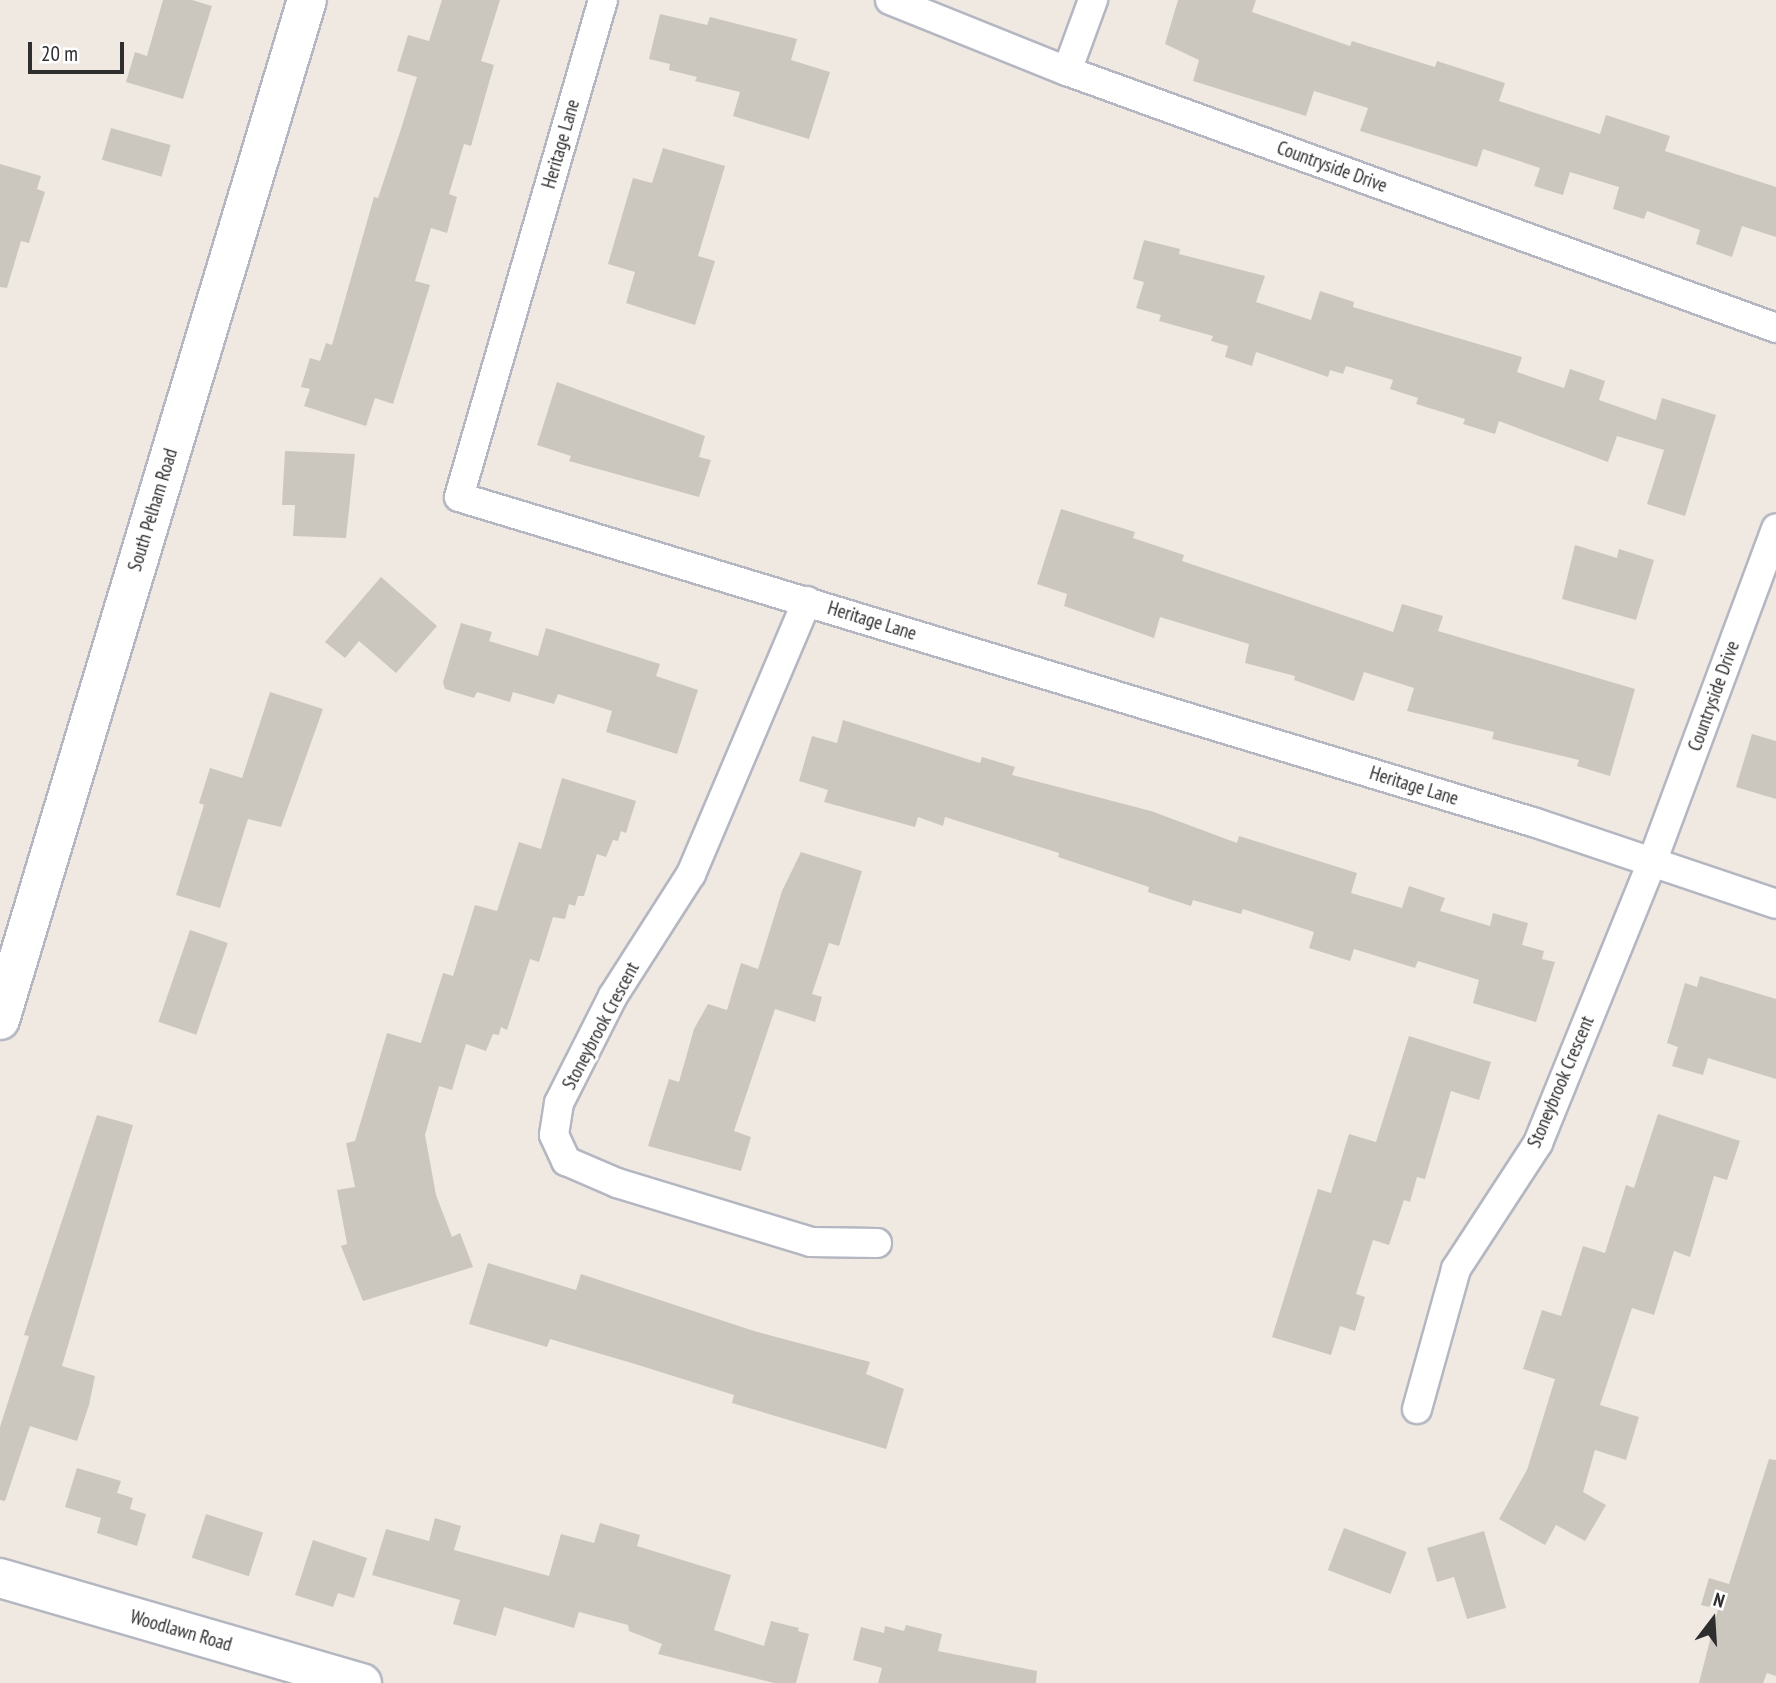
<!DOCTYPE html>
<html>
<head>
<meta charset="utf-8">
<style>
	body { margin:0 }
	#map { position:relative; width:1776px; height:1683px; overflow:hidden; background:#efe9e1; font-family:"PT Sans Narrow",sans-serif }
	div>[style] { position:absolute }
	.building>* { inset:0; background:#cbc7bf; transform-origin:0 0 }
	.roads { filter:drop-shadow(2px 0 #b4b7c1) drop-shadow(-2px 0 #b4b7c1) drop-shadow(0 2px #b4b7c1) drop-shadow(0 -2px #b4b7c1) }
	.minor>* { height:28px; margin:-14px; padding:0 14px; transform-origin:14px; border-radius:14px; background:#fff }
	.secondary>* { height:38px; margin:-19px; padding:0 19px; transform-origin:19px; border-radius:19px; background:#fff }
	span { translate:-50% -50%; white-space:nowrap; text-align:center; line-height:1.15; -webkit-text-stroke:6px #fff; paint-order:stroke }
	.street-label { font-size:19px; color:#2e2e2e }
	.north { position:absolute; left:1678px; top:1585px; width:70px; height:70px; -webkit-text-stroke:5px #fff; paint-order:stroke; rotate:17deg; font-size:19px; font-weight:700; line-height:28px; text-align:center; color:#2e2e2e }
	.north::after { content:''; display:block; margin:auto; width:24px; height:32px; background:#2e2e2e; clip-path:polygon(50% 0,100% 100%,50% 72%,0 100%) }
	.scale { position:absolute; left:28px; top:42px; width:96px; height:32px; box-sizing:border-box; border:4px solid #2e2e2e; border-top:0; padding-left:9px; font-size:21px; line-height:24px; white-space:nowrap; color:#2e2e2e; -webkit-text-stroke:5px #fff; paint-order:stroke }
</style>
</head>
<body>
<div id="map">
	<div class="building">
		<i style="clip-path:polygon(163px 0,192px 0,212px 6px,183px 99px,126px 82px,135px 52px,147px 56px)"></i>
		<i style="clip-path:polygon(442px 0,500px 0,481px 61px,494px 65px,471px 146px,464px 144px,449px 194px,457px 197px,447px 233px,431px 228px,415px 281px,430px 285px,393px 404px,375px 398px,366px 426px,304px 406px,310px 389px,301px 387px,310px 358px,320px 361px,326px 343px,332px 345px,374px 197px,378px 198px,401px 129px,417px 77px,397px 71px,408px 35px,429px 41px)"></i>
		<i style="clip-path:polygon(1178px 0,1256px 0,1252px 12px,1350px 46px,1352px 41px,1435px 67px,1437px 61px,1505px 83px,1499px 101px,1600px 134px,1606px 115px,1670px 136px,1665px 151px,1776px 187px,1776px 237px,1742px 226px,1732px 257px,1696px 244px,1700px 230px,1647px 211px,1644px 219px,1613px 209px,1619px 187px,1570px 172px,1563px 195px,1534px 186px,1540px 168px,1483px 149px,1477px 167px,1360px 131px,1368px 108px,1314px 91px,1306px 116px,1193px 81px,1199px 60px,1165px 44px)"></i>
		<i style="clip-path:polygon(660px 14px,707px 25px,710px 17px,797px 39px,791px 60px,830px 72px,809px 139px,733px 116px,740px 92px,695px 81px,697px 77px,669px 70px,670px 64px,649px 59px)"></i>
		<i style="left:111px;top:128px;width:62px;height:33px;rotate:16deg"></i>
		<i style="clip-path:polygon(663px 148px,725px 166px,698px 256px,715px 261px,695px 325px,626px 303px,635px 272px,608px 264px,633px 178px,652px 183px)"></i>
		<i style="clip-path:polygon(0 164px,41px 176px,37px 189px,45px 192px,29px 243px,21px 241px,7px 288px,0 287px)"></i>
		<i style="clip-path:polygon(1144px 240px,1180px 249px,1179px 254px,1265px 276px,1256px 302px,1311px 320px,1320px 291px,1354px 302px,1353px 307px,1522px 357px,1517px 372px,1564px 388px,1570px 369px,1605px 381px,1599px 400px,1656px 420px,1662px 398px,1716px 415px,1685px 516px,1647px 504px,1664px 450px,1617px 436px,1608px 462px,1499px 421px,1495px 434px,1463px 424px,1465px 419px,1416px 404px,1418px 398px,1390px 389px,1393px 380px,1346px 366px,1343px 374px,1330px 370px,1328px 377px,1256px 352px,1252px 366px,1225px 357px,1228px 346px,1211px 341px,1213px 336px,1159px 321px,1161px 315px,1136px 308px,1144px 282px,1133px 279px)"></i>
		<i style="clip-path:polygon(557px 382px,705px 436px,699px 457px,711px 460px,699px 497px,569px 461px,571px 456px,537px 445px)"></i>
		<i style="clip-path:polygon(285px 451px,355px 454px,346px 538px,293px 536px,295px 505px,282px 505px)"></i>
		<i style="clip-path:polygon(1061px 509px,1135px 532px,1133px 538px,1184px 555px,1182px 561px,1393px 632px,1402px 604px,1443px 616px,1438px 631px,1635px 689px,1610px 776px,1577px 766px,1579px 760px,1492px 739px,1494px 732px,1407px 711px,1414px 688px,1364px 672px,1354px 701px,1294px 680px,1295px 676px,1245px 663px,1249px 644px,1160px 617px,1154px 638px,1064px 606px,1067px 594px,1037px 584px)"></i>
		<i style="clip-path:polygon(1575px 545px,1617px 558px,1619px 549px,1654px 560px,1636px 620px,1562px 599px)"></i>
		<i style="clip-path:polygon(381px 577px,437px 626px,396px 673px,359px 641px,345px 658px,325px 642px)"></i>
		<i style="clip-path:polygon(461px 623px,492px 632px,489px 641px,538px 656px,546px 628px,660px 664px,656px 676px,698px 690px,677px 754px,606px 732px,612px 711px,558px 694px,554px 704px,513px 692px,510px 702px,477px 692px,474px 698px,445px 689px,443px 682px)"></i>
		<i style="clip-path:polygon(270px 692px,323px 709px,281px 827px,248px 819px,220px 908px,176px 895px,204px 805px,199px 803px,210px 768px,242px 778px)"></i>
		<i style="clip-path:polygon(843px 720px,980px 763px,982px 757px,1015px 767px,1012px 775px,1151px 811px,1237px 843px,1239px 836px,1357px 873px,1351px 893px,1402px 908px,1409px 886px,1445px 898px,1440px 911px,1490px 926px,1493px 913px,1528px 923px,1522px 945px,1544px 951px,1542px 959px,1555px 962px,1536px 1022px,1473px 1003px,1479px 980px,1418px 961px,1415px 968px,1354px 949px,1350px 961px,1309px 948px,1314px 932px,1243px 909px,1241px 914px,1193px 900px,1191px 906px,1148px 892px,1149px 887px,1058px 857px,1059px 853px,945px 817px,943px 826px,918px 817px,915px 827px,824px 802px,828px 790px,799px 781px,812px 736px,837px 743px)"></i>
		<i style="clip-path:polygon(1752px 734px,1776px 741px,1776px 799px,1736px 787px)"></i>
		<i style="clip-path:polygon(562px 778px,636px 801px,626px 833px,621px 831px,618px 841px,613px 840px,606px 857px,597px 854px,584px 896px,578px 896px,575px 906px,569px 904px,565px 919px,553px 917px,539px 962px,530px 959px,507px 1030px,501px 1027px,499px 1035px,493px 1034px,486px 1051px,466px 1044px,452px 1090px,439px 1086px,425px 1135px,436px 1195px,452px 1237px,460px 1233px,473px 1267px,363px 1301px,341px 1246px,347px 1244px,337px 1190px,355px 1187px,346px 1143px,355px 1141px,387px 1033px,421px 1043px,443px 973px,453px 976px,475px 905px,497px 911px,519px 842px,541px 849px)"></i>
		<i style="clip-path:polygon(801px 852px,862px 871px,839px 946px,829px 943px,812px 994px,822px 997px,815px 1022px,775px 1009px,734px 1131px,751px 1137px,741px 1171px,648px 1146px,669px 1079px,679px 1082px,694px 1029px,708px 1004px,727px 1010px,741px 963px,758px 969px,782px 891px)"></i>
		<i style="left:190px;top:930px;width:40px;height:97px;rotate:19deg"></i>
		<i style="clip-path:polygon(1700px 976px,1776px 999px,1776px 1079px,1708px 1058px,1703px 1075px,1672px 1066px,1678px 1047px,1667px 1043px,1685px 983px,1697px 987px)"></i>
		<i style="clip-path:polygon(1409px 1036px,1491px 1062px,1479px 1100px,1451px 1091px,1425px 1179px,1417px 1177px,1410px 1202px,1404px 1200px,1389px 1245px,1373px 1240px,1356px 1294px,1365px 1297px,1355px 1331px,1340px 1326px,1331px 1355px,1272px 1337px,1318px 1189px,1331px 1193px,1349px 1134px,1376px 1142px)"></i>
		<i style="clip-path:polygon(1658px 1114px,1740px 1141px,1727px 1180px,1714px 1176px,1690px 1257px,1674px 1251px,1654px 1315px,1632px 1308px,1600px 1405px,1639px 1417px,1626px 1460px,1595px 1450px,1583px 1492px,1606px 1505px,1585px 1541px,1556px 1525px,1545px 1545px,1499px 1519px,1527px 1470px,1555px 1379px,1523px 1369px,1542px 1310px,1561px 1316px,1583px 1246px,1605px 1253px,1626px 1185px,1634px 1188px)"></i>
		<i style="clip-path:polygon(97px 1115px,133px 1125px,62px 1366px,95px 1376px,89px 1405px,77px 1441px,30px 1426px,5px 1501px,0 1500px,0 1427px,29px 1336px,24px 1335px)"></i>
		<i style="clip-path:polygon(488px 1263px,576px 1290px,581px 1274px,754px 1331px,870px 1362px,866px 1374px,904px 1389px,886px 1449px,732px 1403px,734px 1395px,635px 1364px,550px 1339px,547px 1347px,469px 1324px)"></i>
		<i style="clip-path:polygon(1769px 1459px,1776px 1460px,1776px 1676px,1767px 1673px,1763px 1683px,1699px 1683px,1718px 1609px,1701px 1605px,1709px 1578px,1729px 1584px)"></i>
		<i style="clip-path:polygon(77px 1468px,121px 1481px,117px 1493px,133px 1498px,130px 1509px,146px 1514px,137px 1546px,97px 1533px,101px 1518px,65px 1507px)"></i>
		<i style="left:206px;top:1514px;width:60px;height:46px;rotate:18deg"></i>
		<i style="clip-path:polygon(435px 1518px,461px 1526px,454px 1550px,549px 1576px,561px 1534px,594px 1543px,600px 1523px,640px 1535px,637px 1546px,731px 1575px,714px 1630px,764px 1646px,771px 1621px,799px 1628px,798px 1631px,809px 1634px,796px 1683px,774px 1683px,658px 1654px,662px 1644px,629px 1631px,628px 1625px,579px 1612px,574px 1628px,504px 1607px,496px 1636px,453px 1624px,460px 1600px,372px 1575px,386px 1529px,429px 1541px)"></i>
		<i style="left:1344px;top:1528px;width:67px;height:45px;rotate:21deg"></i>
		<i style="clip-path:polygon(1484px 1531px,1506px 1608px,1467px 1619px,1454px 1577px,1437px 1582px,1427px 1548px)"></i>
		<i style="clip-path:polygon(313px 1540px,367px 1558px,354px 1598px,338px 1593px,333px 1607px,295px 1595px)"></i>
		<i style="clip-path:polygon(906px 1625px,942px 1634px,938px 1651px,1037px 1671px,1036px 1683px,878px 1683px,882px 1668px,853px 1660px,861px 1627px,884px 1633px,885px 1626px,904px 1631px)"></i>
	</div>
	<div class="roads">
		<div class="minor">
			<i style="left:603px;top:0;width:517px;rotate:106.16deg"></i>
			<i style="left:459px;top:497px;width:1122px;rotate:16.84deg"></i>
			<i style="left:1533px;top:822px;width:256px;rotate:18.6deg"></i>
			<i style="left:890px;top:0;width:191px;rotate:21.9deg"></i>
			<i style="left:1067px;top:71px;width:754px;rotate:19.92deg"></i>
			<i style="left:1067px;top:71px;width:76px;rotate:-69.9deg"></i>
			<i style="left:807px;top:601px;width:297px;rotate:113deg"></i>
			<i style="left:691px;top:874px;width:145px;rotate:122.6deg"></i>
			<i style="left:613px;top:996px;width:120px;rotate:116.8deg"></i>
			<i style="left:559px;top:1103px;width:32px;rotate:99deg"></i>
			<i style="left:554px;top:1135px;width:29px;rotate:65deg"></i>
			<i style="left:566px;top:1161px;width:56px;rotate:23.3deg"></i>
			<i style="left:617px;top:1183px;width:203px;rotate:16.9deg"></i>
			<i style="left:811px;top:1242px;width:66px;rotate:0.9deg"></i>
			<i style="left:1417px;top:1409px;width:145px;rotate:-74.4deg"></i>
			<i style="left:1456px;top:1269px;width:150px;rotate:-56.9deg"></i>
			<i style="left:1538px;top:1143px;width:300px;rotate:-67.9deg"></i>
			<i style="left:1651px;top:865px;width:359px;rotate:-69.6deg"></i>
		</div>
		<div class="secondary">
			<i style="left:0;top:1020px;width:1065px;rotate:-73.25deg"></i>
			<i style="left:0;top:1578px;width:377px;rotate:16.2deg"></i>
		</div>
	</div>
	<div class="street-label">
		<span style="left:561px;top:144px;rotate:-74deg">Heritage Lane</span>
		<span style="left:1332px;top:167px;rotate:20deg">Countryside Drive</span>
		<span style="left:153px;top:510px;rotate:-73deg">South Pelham Road</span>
		<span style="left:872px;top:621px;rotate:17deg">Heritage Lane</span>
		<span style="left:1714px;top:696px;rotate:-70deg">Countryside Drive</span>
		<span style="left:1414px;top:786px;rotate:17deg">Heritage Lane</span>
		<span style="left:601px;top:1026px;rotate:-62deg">Stoneybrook Crescent</span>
		<span style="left:1561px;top:1082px;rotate:-67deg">Stoneybrook Crescent</span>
		<span style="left:181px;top:1631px;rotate:16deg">Woodlawn Road</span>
	</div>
	<div class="north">N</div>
	<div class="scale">20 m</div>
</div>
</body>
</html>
